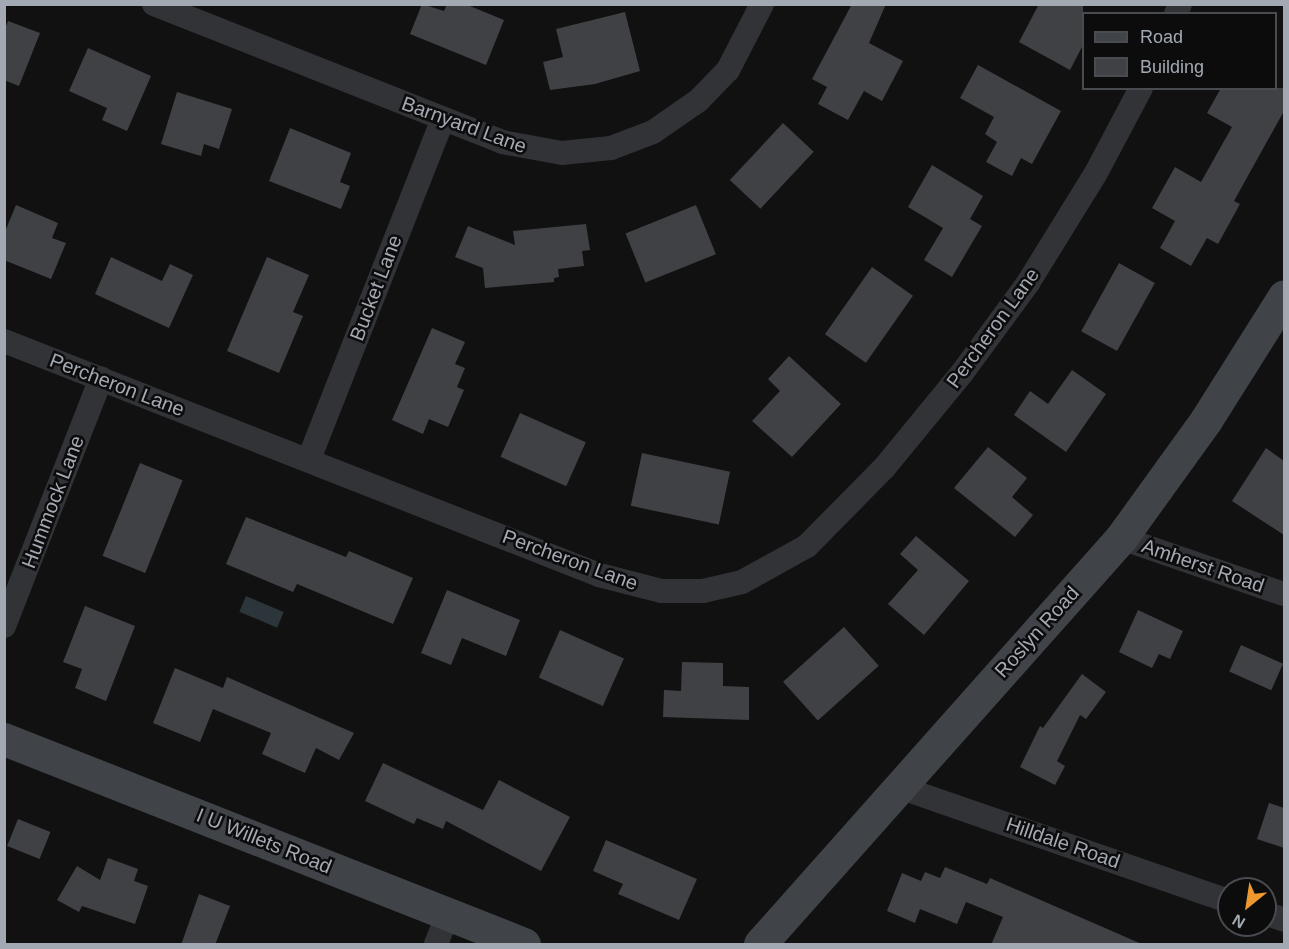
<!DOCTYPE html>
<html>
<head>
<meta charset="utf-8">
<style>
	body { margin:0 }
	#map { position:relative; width:1289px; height:949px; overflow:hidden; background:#111112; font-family:Helvetica,sans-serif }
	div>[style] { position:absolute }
	.water>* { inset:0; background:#2b353a; transform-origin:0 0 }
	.building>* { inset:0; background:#404145; transform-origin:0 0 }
	.minor>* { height:24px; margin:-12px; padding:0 12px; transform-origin:12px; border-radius:12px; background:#323337 }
	.secondary>* { height:33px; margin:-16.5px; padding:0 16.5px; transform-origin:16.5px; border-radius:16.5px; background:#404347 }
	span { translate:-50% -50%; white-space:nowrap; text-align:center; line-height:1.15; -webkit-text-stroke:5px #0c0c0d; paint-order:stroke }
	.street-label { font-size:20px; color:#a3a9b3 }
	.frame { position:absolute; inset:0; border:6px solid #a3a9b3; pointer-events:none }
	.legend { position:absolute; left:1082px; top:12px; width:195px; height:78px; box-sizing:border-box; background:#0c0c0d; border:2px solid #484b4f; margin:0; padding:8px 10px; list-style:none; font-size:18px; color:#a3a9b3 }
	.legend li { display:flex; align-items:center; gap:12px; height:30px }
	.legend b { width:30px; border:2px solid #484b4f }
	.north { position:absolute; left:1217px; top:877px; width:60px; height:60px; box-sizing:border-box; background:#0c0c0d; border:2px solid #484b4f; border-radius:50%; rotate:210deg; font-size:16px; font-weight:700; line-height:24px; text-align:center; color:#a3a9b3 }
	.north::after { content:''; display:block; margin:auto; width:21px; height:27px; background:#ed982f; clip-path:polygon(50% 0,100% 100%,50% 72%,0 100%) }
</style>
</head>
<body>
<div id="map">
	<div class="water">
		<i style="left:246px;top:596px;width:41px;height:17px;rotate:23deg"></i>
	</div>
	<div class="building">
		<i style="clip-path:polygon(422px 4px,444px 11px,447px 4px,465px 4px,504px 20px,486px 65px,410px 34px)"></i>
		<i style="clip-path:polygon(852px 4px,886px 4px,869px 43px,903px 61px,882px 101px,864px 91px,848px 120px,818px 104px,827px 87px,812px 79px)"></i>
		<i style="clip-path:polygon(1039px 4px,1083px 4px,1083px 45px,1070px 70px,1019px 42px)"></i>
		<i style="clip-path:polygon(625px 12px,640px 71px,595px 84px,550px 90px,543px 62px,563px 57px,556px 29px)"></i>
		<i style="clip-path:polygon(8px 21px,40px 33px,19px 86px,4px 80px,4px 31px)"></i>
		<i style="clip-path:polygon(88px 48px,151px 76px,127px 131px,102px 120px,107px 108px,69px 91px)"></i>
		<i style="clip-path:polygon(978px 65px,1061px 111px,1032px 164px,1021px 158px,1012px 176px,986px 162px,997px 142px,985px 134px,994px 117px,960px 98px)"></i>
		<i style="clip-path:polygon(1221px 88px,1284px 88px,1284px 111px,1234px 201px,1240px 204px,1218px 244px,1207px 238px,1191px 266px,1160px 248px,1175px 221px,1152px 208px,1175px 167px,1201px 182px,1232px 127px,1207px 113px)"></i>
		<i style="clip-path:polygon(177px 92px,232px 109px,219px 149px,204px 144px,201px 156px,161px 144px)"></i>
		<i style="left:783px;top:123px;width:42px;height:78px;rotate:43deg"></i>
		<i style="clip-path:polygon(290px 128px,351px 153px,340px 182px,350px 186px,341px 209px,269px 181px)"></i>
		<i style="clip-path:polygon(932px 165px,983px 196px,970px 219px,982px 226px,952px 277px,924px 260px,943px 228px,908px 207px)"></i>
		<i style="clip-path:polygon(16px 205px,58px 223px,52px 238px,66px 243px,51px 279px,4px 260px,4px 234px)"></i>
		<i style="left:696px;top:205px;width:53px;height:76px;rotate:68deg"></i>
		<i style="clip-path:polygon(586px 224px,590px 250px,582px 251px,584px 266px,558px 269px,559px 277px,554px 278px,554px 282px,485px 288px,483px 268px,455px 257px,468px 226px,515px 245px,513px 231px)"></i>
		<i style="clip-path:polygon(111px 257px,162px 281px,170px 264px,193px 275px,169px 328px,95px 294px)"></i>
		<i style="clip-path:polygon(267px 257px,309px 275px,293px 312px,303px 316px,279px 373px,227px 351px)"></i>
		<i style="left:1119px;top:263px;width:41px;height:78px;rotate:29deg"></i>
		<i style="left:872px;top:267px;width:50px;height:82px;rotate:35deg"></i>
		<i style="clip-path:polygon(432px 328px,465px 342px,455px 364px,465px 368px,457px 387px,464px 390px,448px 427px,429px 419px,423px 434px,392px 420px)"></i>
		<i style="clip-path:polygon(789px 356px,841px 404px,792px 457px,752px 421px,780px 391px,768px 379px)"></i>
		<i style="clip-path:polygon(1072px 370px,1106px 394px,1066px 452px,1014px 415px,1030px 391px,1048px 404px)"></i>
		<i style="left:520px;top:413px;width:72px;height:48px;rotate:24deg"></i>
		<i style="clip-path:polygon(988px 447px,1027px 478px,1012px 497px,1033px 515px,1015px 537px,954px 488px)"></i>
		<i style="clip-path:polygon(1266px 448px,1284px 461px,1284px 535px,1232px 501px)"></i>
		<i style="left:642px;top:453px;width:90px;height:54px;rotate:12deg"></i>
		<i style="left:140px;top:463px;width:46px;height:100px;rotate:22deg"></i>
		<i style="clip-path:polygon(246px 517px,346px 557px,349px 551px,413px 578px,393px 624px,297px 584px,293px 592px,226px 564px)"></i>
		<i style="clip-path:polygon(916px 536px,969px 581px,924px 635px,888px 604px,918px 570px,900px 554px)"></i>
		<i style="clip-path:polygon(447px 590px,520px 620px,506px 656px,462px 638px,451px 665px,421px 653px)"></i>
		<i style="clip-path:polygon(85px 606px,135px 626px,106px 701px,75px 688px,82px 669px,63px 662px)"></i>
		<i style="clip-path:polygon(1138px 610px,1183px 631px,1170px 659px,1159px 654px,1152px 668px,1119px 652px)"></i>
		<i style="left:844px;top:627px;width:52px;height:82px;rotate:48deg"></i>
		<i style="left:560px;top:630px;width:70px;height:52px;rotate:24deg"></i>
		<i style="left:1241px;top:645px;width:46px;height:29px;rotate:24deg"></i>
		<i style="clip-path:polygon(682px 662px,723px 663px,723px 686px,749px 687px,749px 720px,663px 717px,664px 690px,681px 691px)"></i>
		<i style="clip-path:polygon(175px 668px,223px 688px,227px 677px,354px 733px,339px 760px,316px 748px,305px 773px,262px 754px,271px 733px,213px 709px,200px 742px,153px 723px)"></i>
		<i style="clip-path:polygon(1082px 674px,1106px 692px,1086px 719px,1080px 715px,1057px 761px,1065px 766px,1055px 785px,1020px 767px,1040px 726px,1043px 728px)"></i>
		<i style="clip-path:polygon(383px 763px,483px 810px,499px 780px,570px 817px,541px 871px,446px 821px,443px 829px,417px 818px,414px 824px,365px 801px)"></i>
		<i style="clip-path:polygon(1269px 803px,1284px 808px,1284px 848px,1257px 839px)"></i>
		<i style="left:18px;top:819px;width:35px;height:29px;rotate:22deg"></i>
		<i style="clip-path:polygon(606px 840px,697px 879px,679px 920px,618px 894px,623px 884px,593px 871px)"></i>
		<i style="clip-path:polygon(108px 858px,138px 869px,134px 881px,148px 886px,135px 924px,82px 906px,79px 912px,57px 900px,77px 866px,100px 880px)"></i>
		<i style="clip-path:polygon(945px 867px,987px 884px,990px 878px,1144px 945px,991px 945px,1003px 917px,966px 902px,957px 924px,920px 909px,915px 923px,887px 911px,902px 873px,921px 881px,925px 872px,940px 878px)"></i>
		<i style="clip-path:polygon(199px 894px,230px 906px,215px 945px,181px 945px)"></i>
	</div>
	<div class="minor">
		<i style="left:154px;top:4px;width:374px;rotate:21.6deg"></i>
		<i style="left:502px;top:142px;width:61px;rotate:10.4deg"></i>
		<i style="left:562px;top:153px;width:49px;rotate:-5.8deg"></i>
		<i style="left:611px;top:148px;width:45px;rotate:-20.9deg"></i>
		<i style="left:653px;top:132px;width:56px;rotate:-34.8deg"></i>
		<i style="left:699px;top:100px;width:42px;rotate:-46deg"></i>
		<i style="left:728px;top:70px;width:74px;rotate:-62.7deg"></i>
		<i style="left:1176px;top:14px;width:11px;rotate:-68deg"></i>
		<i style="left:4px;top:341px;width:639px;rotate:21.47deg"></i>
		<i style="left:599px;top:575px;width:65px;rotate:14.3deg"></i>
		<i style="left:662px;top:591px;width:41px"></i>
		<i style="left:703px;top:591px;width:40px;rotate:-13deg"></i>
		<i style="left:742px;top:582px;width:74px;rotate:-29deg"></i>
		<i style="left:807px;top:546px;width:110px;rotate:-45.4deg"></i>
		<i style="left:884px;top:468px;width:123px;rotate:-50.6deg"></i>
		<i style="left:962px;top:373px;width:112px;rotate:-53.7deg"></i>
		<i style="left:1028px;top:283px;width:129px;rotate:-58.3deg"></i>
		<i style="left:1096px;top:173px;width:96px;rotate:-62.1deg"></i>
		<i style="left:309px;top:459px;width:366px;rotate:-68.5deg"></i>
		<i style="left:1121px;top:538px;width:172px;rotate:19deg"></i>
		<i style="left:4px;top:626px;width:266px;rotate:-68.6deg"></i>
		<i style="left:896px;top:786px;width:352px;rotate:19.1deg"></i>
		<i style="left:1265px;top:913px;width:20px;rotate:20deg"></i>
		<i style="left:436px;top:944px;width:32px;rotate:-68deg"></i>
	</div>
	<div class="secondary">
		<i style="left:4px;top:739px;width:559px;rotate:21.52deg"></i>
		<i style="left:760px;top:944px;width:543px;rotate:-48.36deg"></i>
		<i style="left:1121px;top:538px;width:145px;rotate:-54.2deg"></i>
		<i style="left:1206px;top:420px;width:146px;rotate:-57.8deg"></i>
	</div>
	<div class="street-label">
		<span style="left:464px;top:125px;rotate:20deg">Barnyard Lane</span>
		<span style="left:376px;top:288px;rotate:-69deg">Bucket Lane</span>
		<span style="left:993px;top:328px;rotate:-54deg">Percheron Lane</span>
		<span style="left:117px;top:385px;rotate:21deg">Percheron Lane</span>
		<span style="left:53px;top:502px;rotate:-69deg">Hummock Lane</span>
		<span style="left:570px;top:560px;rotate:20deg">Percheron Lane</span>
		<span style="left:1203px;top:566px;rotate:19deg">Amherst Road</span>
		<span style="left:1037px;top:632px;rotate:-48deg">Roslyn Road</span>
		<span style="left:264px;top:841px;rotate:22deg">I U Willets Road</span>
		<span style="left:1063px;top:843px;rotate:19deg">Hilldale Road</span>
	</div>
	<div class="frame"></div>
	<ul class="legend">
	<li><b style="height:8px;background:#404347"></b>Road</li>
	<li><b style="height:16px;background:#404145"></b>Building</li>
	</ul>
	<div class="north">N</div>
</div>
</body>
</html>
